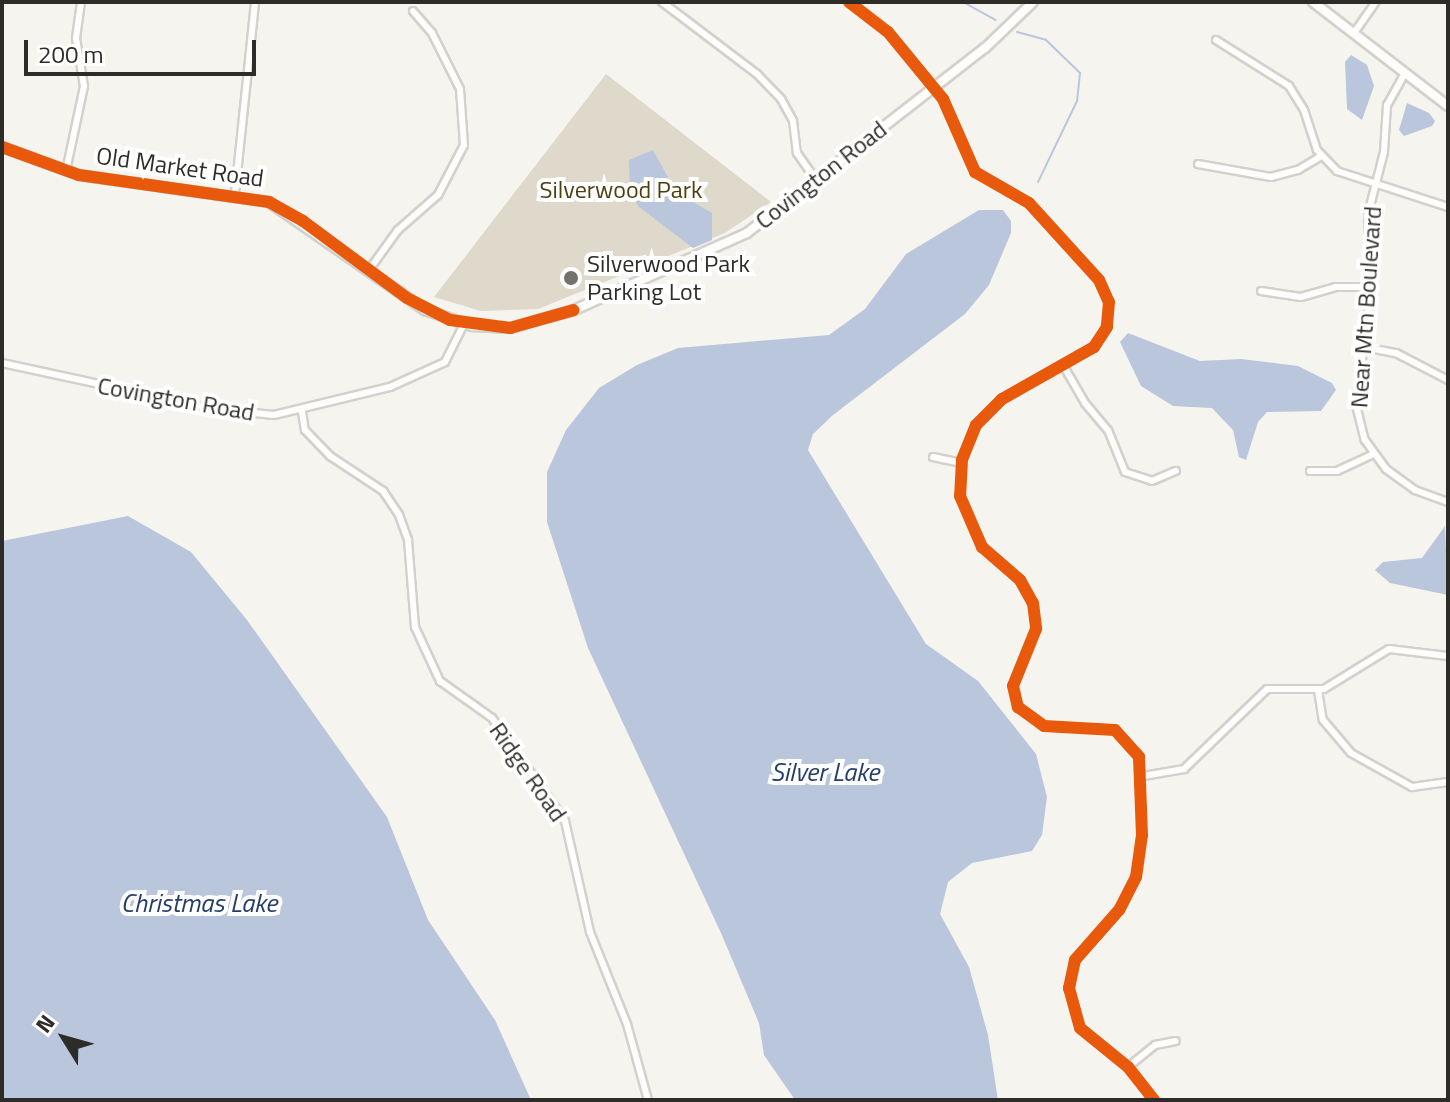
<!DOCTYPE html>
<html>
<head>
<meta charset="utf-8">
<style>
	body { margin:0 }
	#map { position:relative; width:1450px; height:1102px; overflow:hidden; background:#f6f4ee; font-family:"Titillium Web",sans-serif }
	div>[style] { position:absolute }
	.green>* { inset:0; background:#ded9ca }
	.water>* { inset:0; background:#b9c6dc }
	.stream>* { height:2px; margin:-1px; padding:0 1px; transform-origin:1px; border-radius:1px; background:#b9c6dc }
	.roads { filter:drop-shadow(2px 0 #d2d1cc) drop-shadow(-2px 0 #d2d1cc) drop-shadow(0 2px #d2d1cc) drop-shadow(0 -2px #d2d1cc) }
	.minor>* { height:6px; margin:-3px; padding:0 3px; transform-origin:3px; border-radius:3px; background:#fefdfc }
	.tertiary>* { height:8px; margin:-4px; padding:0 4px; transform-origin:4px; border-radius:4px; background:#fefdfc }
	.cycleway>* { height:12px; margin:-6px; padding:0 6px; transform-origin:6px; border-radius:6px; background:#e8590c }
	.dots>* { width:22px; height:22px; translate:-50% -50%; box-sizing:border-box; border:4px solid #fff; border-radius:50% }
	span { translate:-50% -50%; white-space:nowrap; text-align:center; line-height:1.15; -webkit-text-stroke:8px #fff; paint-order:stroke }
	.street-label { font-size:24px; color:#2d2c28 }
	.park-label { font-size:24px; color:#4b3f10 }
	.poi-label { font-size:24px; color:#2d2c28 }
	.left { translate:0 -50%; text-align:left }
	.water-label { font-size:26px; color:#243d69; font-style:italic }
	.frame { position:absolute; inset:0; border:4px solid #2d2c28; pointer-events:none }
	.north { position:absolute; left:24px; top:998px; width:80px; height:80px; -webkit-text-stroke:6px #fff; paint-order:stroke; rotate:307deg; font-size:22px; font-weight:700; line-height:32px; text-align:center; color:#2d2c28 }
	.north::after { content:''; display:block; margin:auto; width:28px; height:36px; background:#2d2c28; clip-path:polygon(50% 0,100% 100%,50% 72%,0 100%) }
	.scale { position:absolute; left:24px; top:40px; width:232px; height:36px; box-sizing:border-box; border:4px solid #2d2c28; border-top:0; padding-left:10px; font-size:24px; line-height:28px; white-space:nowrap; color:#2d2c28; -webkit-text-stroke:6px #fff; paint-order:stroke }
</style>
</head>
<body>
<div id="map">
	<div class="green">
		<i style="clip-path:polygon(606px 74px,771px 202px,725px 233px,538px 309px,481px 311px,434px 297px)"></i>
	</div>
	<div class="water">
		<i style="clip-path:polygon(1351px 55px,1367px 65px,1374px 86px,1362px 120px,1347px 109px,1345px 62px)"></i>
		<i style="clip-path:polygon(1407px 103px,1429px 113px,1435px 121px,1432px 126px,1404px 136px,1399px 130px)"></i>
		<i style="clip-path:polygon(653px 150px,676px 192px,712px 213px,712px 240px,693px 248px,639px 207px,630px 192px,629px 160px)"></i>
		<i style="clip-path:polygon(979px 210px,1003px 210px,1011px 221px,1011px 233px,989px 285px,965px 314px,833px 415px,813px 434px,808px 450px,926px 644px,978px 681px,1036px 754px,1047px 797px,1042px 835px,1032px 851px,972px 863px,948px 882px,940px 914px,969px 967px,988px 1035px,998px 1100px,795px 1100px,764px 1055px,759px 1023px,721px 933px,588px 648px,547px 522px,547px 472px,566px 430px,599px 388px,637px 365px,678px 348px,829px 335px,865px 309px,906px 254px)"></i>
		<i style="clip-path:polygon(1128px 333px,1200px 361px,1241px 359px,1298px 366px,1332px 383px,1336px 390px,1321px 411px,1267px 412px,1258px 422px,1246px 460px,1239px 457px,1233px 430px,1212px 408px,1173px 406px,1141px 386px,1120px 342px)"></i>
		<i style="clip-path:polygon(128px 516px,191px 552px,247px 620px,387px 817px,428px 920px,495px 1020px,531px 1100px,2px 1100px,2px 541px)"></i>
		<i style="clip-path:polygon(1445px 526px,1448px 595px,1390px 583px,1375px 570px,1383px 562px,1422px 558px)"></i>
	</div>
	<div class="stream">
		<i style="left:963px;top:2px;width:37px;rotate:29deg"></i>
		<i style="left:1017px;top:32px;width:30px;rotate:15deg"></i>
		<i style="left:1046px;top:40px;width:47px;rotate:44.1deg"></i>
		<i style="left:1080px;top:73px;width:28px;rotate:96deg"></i>
		<i style="left:1077px;top:101px;width:90px;rotate:115.7deg"></i>
	</div>
	<div class="roads">
		<div class="minor">
			<i style="left:662px;top:2px;width:119px;rotate:37.2deg"></i>
			<i style="left:757px;top:74px;width:35px;rotate:46deg"></i>
			<i style="left:781px;top:99px;width:25px;rotate:61deg"></i>
			<i style="left:793px;top:121px;width:32px;rotate:83deg"></i>
			<i style="left:797px;top:153px;width:29px;rotate:55deg"></i>
			<i style="left:849px;top:2px;width:49px;rotate:37.6deg"></i>
			<i style="left:888px;top:32px;width:87px;rotate:50.6deg"></i>
			<i style="left:943px;top:99px;width:80px;rotate:66.3deg"></i>
			<i style="left:975px;top:172px;width:62px;rotate:29.9deg"></i>
			<i style="left:1029px;top:203px;width:104px;rotate:47.7deg"></i>
			<i style="left:1099px;top:280px;width:24px;rotate:66deg"></i>
			<i style="left:1109px;top:302px;width:25px;rotate:95deg"></i>
			<i style="left:1107px;top:327px;width:24px;rotate:123deg"></i>
			<i style="left:1094px;top:347px;width:106px;rotate:150.5deg"></i>
			<i style="left:1002px;top:399px;width:37px;rotate:135deg"></i>
			<i style="left:976px;top:425px;width:38px;rotate:112deg"></i>
			<i style="left:962px;top:460px;width:36px;rotate:93deg"></i>
			<i style="left:960px;top:496px;width:56px;rotate:66.7deg"></i>
			<i style="left:982px;top:547px;width:50px;rotate:41deg"></i>
			<i style="left:1020px;top:580px;width:26px;rotate:61deg"></i>
			<i style="left:1033px;top:603px;width:26px;rotate:83deg"></i>
			<i style="left:1036px;top:629px;width:61px;rotate:112deg"></i>
			<i style="left:1013px;top:686px;width:22px;rotate:77deg"></i>
			<i style="left:1018px;top:707px;width:32px;rotate:36deg"></i>
			<i style="left:1044px;top:726px;width:71px;rotate:3.2deg"></i>
			<i style="left:1115px;top:730px;width:36px;rotate:48deg"></i>
			<i style="left:1139px;top:757px;width:78px;rotate:87.8deg"></i>
			<i style="left:1142px;top:835px;width:42px;rotate:98.1deg"></i>
			<i style="left:1136px;top:877px;width:37px;rotate:117deg"></i>
			<i style="left:1119px;top:910px;width:67px;rotate:131.3deg"></i>
			<i style="left:1075px;top:960px;width:29px;rotate:102deg"></i>
			<i style="left:1069px;top:988px;width:41px;rotate:74.6deg"></i>
			<i style="left:1080px;top:1028px;width:62px;rotate:39.1deg"></i>
			<i style="left:1128px;top:1067px;width:42px;rotate:51.8deg"></i>
			<i style="left:1354px;top:33px;width:38px;rotate:-55deg"></i>
			<i style="left:1216px;top:40px;width:86px;rotate:32.2deg"></i>
			<i style="left:1289px;top:86px;width:28px;rotate:58deg"></i>
			<i style="left:1304px;top:110px;width:42px;rotate:72deg"></i>
			<i style="left:1317px;top:150px;width:29px;rotate:46deg"></i>
			<i style="left:1337px;top:171px;width:117px;rotate:18deg"></i>
			<i style="left:1405px;top:73px;width:37px;rotate:119deg"></i>
			<i style="left:1387px;top:105px;width:47px;rotate:93.7deg"></i>
			<i style="left:1384px;top:152px;width:64px;rotate:104.5deg"></i>
			<i style="left:1368px;top:214px;width:92px;rotate:89.4deg"></i>
			<i style="left:1369px;top:306px;width:100px;rotate:97.5deg"></i>
			<i style="left:1356px;top:405px;width:36px;rotate:76deg"></i>
			<i style="left:1365px;top:440px;width:36px;rotate:54deg"></i>
			<i style="left:1386px;top:469px;width:36px;rotate:36deg"></i>
			<i style="left:1415px;top:490px;width:35px;rotate:20deg"></i>
			<i style="left:1198px;top:164px;width:74px;rotate:10.1deg"></i>
			<i style="left:1271px;top:177px;width:28px;rotate:-15deg"></i>
			<i style="left:1298px;top:170px;width:27px;rotate:-31deg"></i>
			<i style="left:66px;top:171px;width:87px;rotate:-78deg"></i>
			<i style="left:84px;top:86px;width:49px;rotate:-99.5deg"></i>
			<i style="left:76px;top:38px;width:36px;rotate:-82deg"></i>
			<i style="left:235px;top:193px;width:192px;rotate:-84deg"></i>
			<i style="left:369px;top:270px;width:49px;rotate:-54.1deg"></i>
			<i style="left:398px;top:230px;width:53px;rotate:-41.2deg"></i>
			<i style="left:438px;top:195px;width:56px;rotate:-62.5deg"></i>
			<i style="left:464px;top:145px;width:56px;rotate:-94.1deg"></i>
			<i style="left:460px;top:89px;width:63px;rotate:-116.6deg"></i>
			<i style="left:432px;top:33px;width:29px;rotate:-131deg"></i>
			<i style="left:1261px;top:291px;width:40px;rotate:8.5deg"></i>
			<i style="left:1301px;top:297px;width:35px;rotate:-16deg"></i>
			<i style="left:1335px;top:287px;width:34px"></i>
			<i style="left:1364px;top:347px;width:33px;rotate:11deg"></i>
			<i style="left:1396px;top:353px;width:59px;rotate:27.4deg"></i>
			<i style="left:2px;top:363px;width:218px;rotate:12.2deg"></i>
			<i style="left:215px;top:409px;width:59px;rotate:5.8deg"></i>
			<i style="left:274px;top:415px;width:119px;rotate:-13.6deg"></i>
			<i style="left:390px;top:387px;width:60px;rotate:-24.4deg"></i>
			<i style="left:445px;top:362px;width:42px;rotate:-63.4deg"></i>
			<i style="left:1063px;top:365px;width:44px;rotate:59.9deg"></i>
			<i style="left:1085px;top:403px;width:35px;rotate:50deg"></i>
			<i style="left:1108px;top:430px;width:45px;rotate:68deg"></i>
			<i style="left:1125px;top:472px;width:28px;rotate:18deg"></i>
			<i style="left:1152px;top:481px;width:26px;rotate:-23deg"></i>
			<i style="left:302px;top:412px;width:18px;rotate:81deg"></i>
			<i style="left:305px;top:430px;width:36px;rotate:46deg"></i>
			<i style="left:330px;top:456px;width:64px;rotate:33.4deg"></i>
			<i style="left:383px;top:491px;width:29px;rotate:56deg"></i>
			<i style="left:399px;top:515px;width:27px;rotate:70deg"></i>
			<i style="left:408px;top:540px;width:87px;rotate:85.4deg"></i>
			<i style="left:415px;top:627px;width:60px;rotate:65.2deg"></i>
			<i style="left:440px;top:681px;width:64px;rotate:35.4deg"></i>
			<i style="left:492px;top:718px;width:126px;rotate:54.7deg"></i>
			<i style="left:565px;top:821px;width:114px;rotate:77.3deg"></i>
			<i style="left:590px;top:932px;width:99px;rotate:68.1deg"></i>
			<i style="left:627px;top:1024px;width:79px;rotate:74.6deg"></i>
			<i style="left:933px;top:457px;width:29px;rotate:12deg"></i>
			<i style="left:1310px;top:471px;width:27px"></i>
			<i style="left:1337px;top:471px;width:40px;rotate:-25deg"></i>
			<i style="left:1318px;top:690px;width:30px;rotate:81deg"></i>
			<i style="left:1323px;top:720px;width:43px;rotate:49.7deg"></i>
			<i style="left:1351px;top:753px;width:70px;rotate:29.1deg"></i>
			<i style="left:1412px;top:787px;width:36px;rotate:-8deg"></i>
			<i style="left:1143px;top:776px;width:42px;rotate:-9.7deg"></i>
			<i style="left:1184px;top:769px;width:115px;rotate:-43.9deg"></i>
			<i style="left:1267px;top:689px;width:57px"></i>
			<i style="left:1324px;top:689px;width:76px;rotate:-31.6deg"></i>
			<i style="left:1389px;top:649px;width:59px;rotate:6.8deg"></i>
			<i style="left:1128px;top:1067px;width:35px;rotate:-39deg"></i>
			<i style="left:1155px;top:1045px;width:21px;rotate:-11deg"></i>
		</div>
		<div class="tertiary">
			<i style="left:1313px;top:2px;width:170px;rotate:37.6deg"></i>
			<i style="left:2px;top:147px;width:82px;rotate:20deg"></i>
			<i style="left:79px;top:175px;width:192px;rotate:8.1deg"></i>
			<i style="left:269px;top:202px;width:190px;rotate:34.7deg"></i>
			<i style="left:425px;top:310px;width:50px;rotate:18.8deg"></i>
			<i style="left:472px;top:326px;width:38px;rotate:3deg"></i>
			<i style="left:510px;top:328px;width:66px;rotate:-15.7deg"></i>
			<i style="left:574px;top:310px;width:189px;rotate:-24deg"></i>
			<i style="left:747px;top:233px;width:301px;rotate:-37.9deg"></i>
			<i style="left:985px;top:48px;width:66px;rotate:-43.8deg"></i>
		</div>
	</div>
	<div class="cycleway">
		<i style="left:849px;top:2px;width:49px;rotate:37.6deg"></i>
		<i style="left:888px;top:32px;width:87px;rotate:50.6deg"></i>
		<i style="left:943px;top:99px;width:80px;rotate:66.3deg"></i>
		<i style="left:975px;top:172px;width:62px;rotate:29.9deg"></i>
		<i style="left:1029px;top:203px;width:104px;rotate:47.7deg"></i>
		<i style="left:1099px;top:280px;width:24px;rotate:66deg"></i>
		<i style="left:1109px;top:302px;width:25px;rotate:95deg"></i>
		<i style="left:1107px;top:327px;width:24px;rotate:123deg"></i>
		<i style="left:1094px;top:347px;width:106px;rotate:150.5deg"></i>
		<i style="left:1002px;top:399px;width:37px;rotate:135deg"></i>
		<i style="left:976px;top:425px;width:38px;rotate:112deg"></i>
		<i style="left:962px;top:460px;width:36px;rotate:93deg"></i>
		<i style="left:960px;top:496px;width:56px;rotate:66.7deg"></i>
		<i style="left:982px;top:547px;width:50px;rotate:41deg"></i>
		<i style="left:1020px;top:580px;width:26px;rotate:61deg"></i>
		<i style="left:1033px;top:603px;width:26px;rotate:83deg"></i>
		<i style="left:1036px;top:629px;width:61px;rotate:112deg"></i>
		<i style="left:1013px;top:686px;width:22px;rotate:77deg"></i>
		<i style="left:1018px;top:707px;width:32px;rotate:36deg"></i>
		<i style="left:1044px;top:726px;width:71px;rotate:3.2deg"></i>
		<i style="left:1115px;top:730px;width:36px;rotate:48deg"></i>
		<i style="left:1139px;top:757px;width:78px;rotate:87.8deg"></i>
		<i style="left:1142px;top:835px;width:42px;rotate:98.1deg"></i>
		<i style="left:1136px;top:877px;width:37px;rotate:117deg"></i>
		<i style="left:1119px;top:910px;width:67px;rotate:131.3deg"></i>
		<i style="left:1075px;top:960px;width:29px;rotate:102deg"></i>
		<i style="left:1069px;top:988px;width:41px;rotate:74.6deg"></i>
		<i style="left:1080px;top:1028px;width:62px;rotate:39.1deg"></i>
		<i style="left:1128px;top:1067px;width:42px;rotate:51.8deg"></i>
		<i style="left:2px;top:147px;width:82px;rotate:20deg"></i>
		<i style="left:79px;top:175px;width:192px;rotate:8.1deg"></i>
		<i style="left:269px;top:202px;width:39px;rotate:29deg"></i>
		<i style="left:303px;top:221px;width:129px;rotate:36.5deg"></i>
		<i style="left:407px;top:298px;width:48px;rotate:27.1deg"></i>
		<i style="left:450px;top:320px;width:61px;rotate:7.6deg"></i>
		<i style="left:510px;top:328px;width:66px;rotate:-15.7deg"></i>
	</div>
	<div class="dots">
		<i style="left:571px;top:278px;background:#73726d"></i>
	</div>
	<div class="street-label">
		<span style="left:180px;top:167px;rotate:8deg">Old Market Road</span>
		<span style="left:821px;top:175px;rotate:-38deg">Covington Road</span>
		<span style="left:1366px;top:307px;rotate:-86deg">Near Mtn Boulevard</span>
		<span style="left:176px;top:399px;rotate:10deg">Covington Road</span>
		<span style="left:528px;top:772px;rotate:55deg">Ridge Road</span>
	</div>
	<div class="park-label">
		<span style="left:621px;top:190px">Silverwood Park</span>
	</div>
	<div class="poi-label">
		<span class="left" style="left:587px;top:278px">Silverwood Park<br>Parking Lot</span>
	</div>
	<div class="water-label">
		<span style="left:825px;top:772px">Silver Lake</span>
		<span style="left:199px;top:903px">Christmas Lake</span>
	</div>
	<div class="frame"></div>
	<div class="north">N</div>
	<div class="scale">200 m</div>
</div>
</body>
</html>
